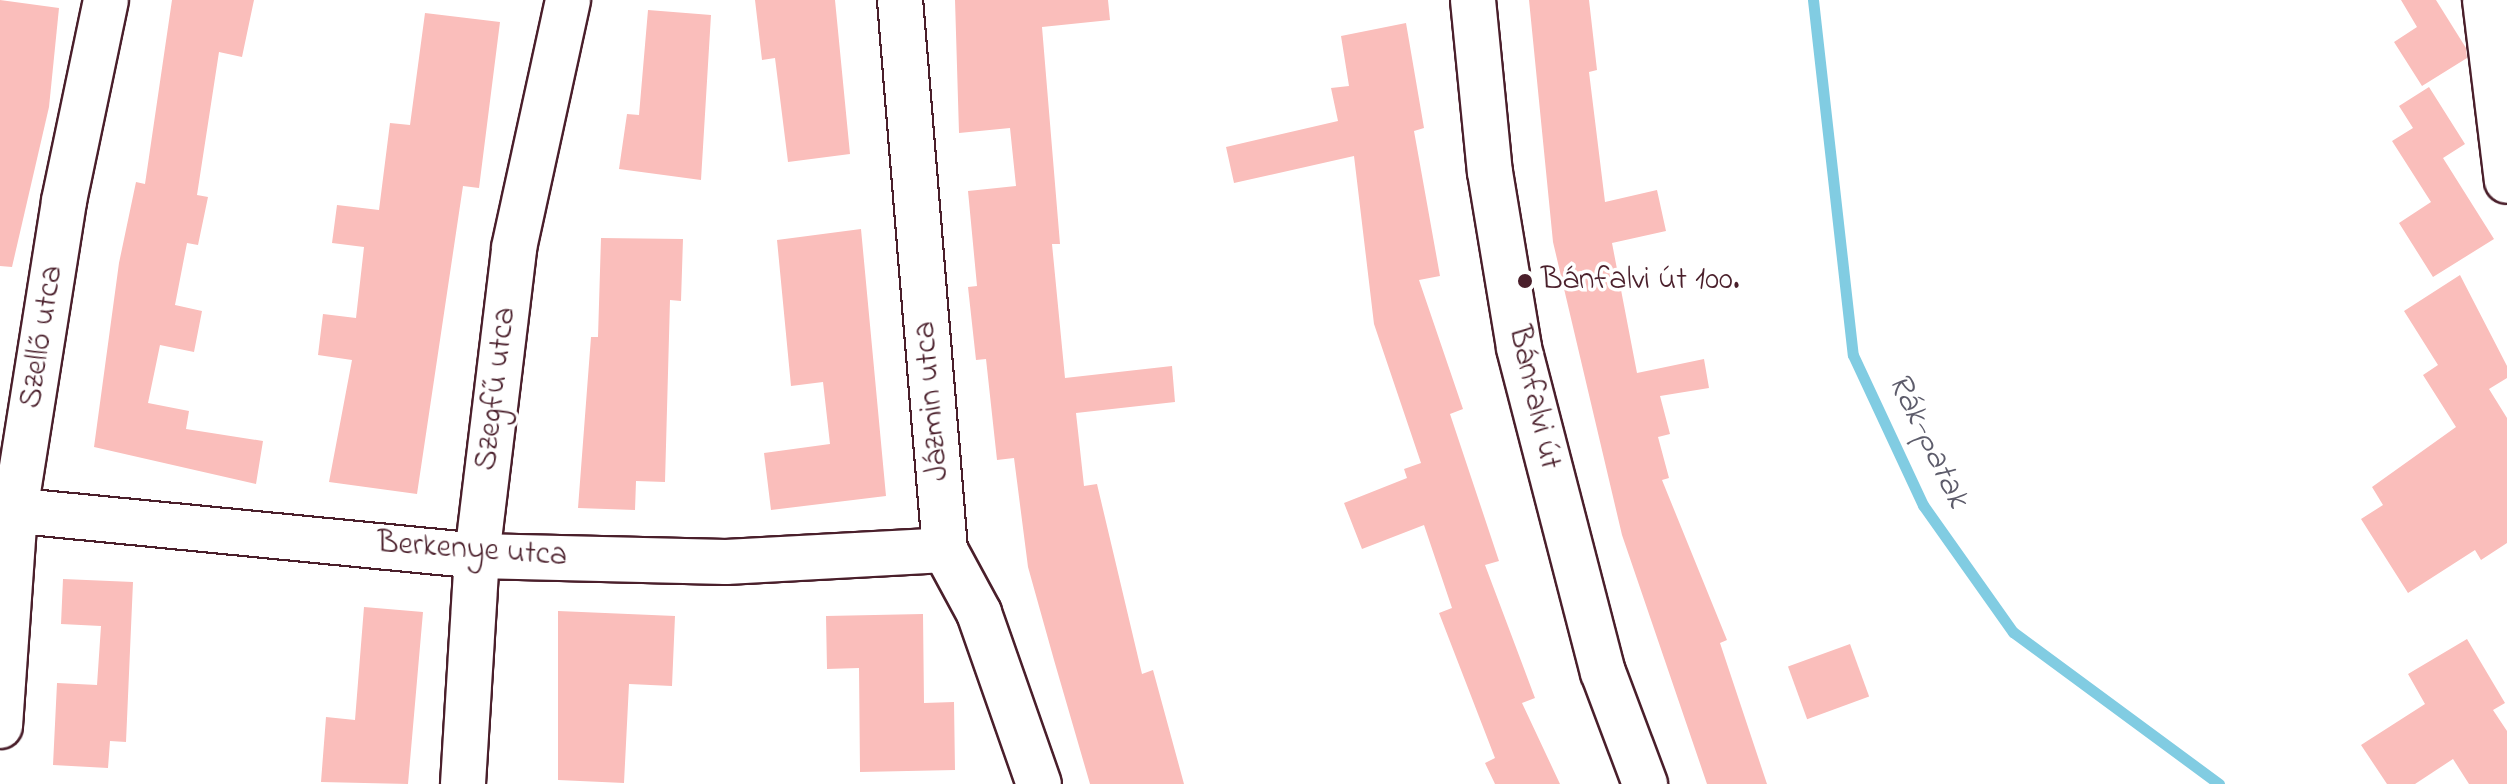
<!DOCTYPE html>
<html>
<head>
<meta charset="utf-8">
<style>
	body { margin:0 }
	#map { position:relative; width:2507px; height:784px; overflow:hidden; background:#fff; font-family:"Indie Flower",sans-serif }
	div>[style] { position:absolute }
	.stream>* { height:11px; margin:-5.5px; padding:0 5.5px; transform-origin:5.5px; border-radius:5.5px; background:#81cce2 }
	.building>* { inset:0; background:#fabebb; transform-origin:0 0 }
	.roads { filter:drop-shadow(2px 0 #4a1f2b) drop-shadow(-2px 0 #4a1f2b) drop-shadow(0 2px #4a1f2b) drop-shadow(0 -2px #4a1f2b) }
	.minor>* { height:44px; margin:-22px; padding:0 22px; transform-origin:22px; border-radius:22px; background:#fff }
	.dots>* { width:22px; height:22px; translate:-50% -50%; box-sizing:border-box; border:4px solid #fff; border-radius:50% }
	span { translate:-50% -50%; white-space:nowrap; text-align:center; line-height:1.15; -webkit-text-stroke:7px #fff; paint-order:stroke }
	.poi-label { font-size:32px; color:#4a1f2b }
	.left { translate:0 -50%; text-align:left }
	.street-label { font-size:32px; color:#4a1f2b }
	.water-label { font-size:34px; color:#5d5c6b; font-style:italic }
</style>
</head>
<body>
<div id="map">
	<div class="stream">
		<i style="left:1813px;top:0;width:357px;rotate:83.6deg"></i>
		<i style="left:1853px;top:355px;width:166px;rotate:65deg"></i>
		<i style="left:1923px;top:505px;width:156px;rotate:54.7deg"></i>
		<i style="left:2013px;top:632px;width:256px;rotate:36.4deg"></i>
	</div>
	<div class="building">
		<i style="clip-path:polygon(0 0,59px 8px,49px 107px,12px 267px,0 266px)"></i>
		<i style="clip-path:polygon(172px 0,254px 0,242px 57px,219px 52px,197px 195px,208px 197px,198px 245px,187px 243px,175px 305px,202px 311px,194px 352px,160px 345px,148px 403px,189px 411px,186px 429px,263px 441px,256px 484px,94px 447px,119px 263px,136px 182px,145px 184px)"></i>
		<i style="clip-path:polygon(755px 0,835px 0,850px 154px,788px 162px,775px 58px,762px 60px)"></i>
		<i style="clip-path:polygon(955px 0,1108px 0,1110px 20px,1042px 27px,1060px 244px,1052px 244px,1065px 378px,1172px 366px,1175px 402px,1076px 413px,1084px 486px,1097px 484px,1142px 674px,1153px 670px,1184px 784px,1090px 784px,1054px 660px,1028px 567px,1014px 458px,997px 460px,986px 359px,976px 360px,968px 287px,977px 286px,968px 191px,1016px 186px,1010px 128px,959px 133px)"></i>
		<i style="clip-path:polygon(1529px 0,1589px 0,1597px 70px,1589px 72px,1605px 202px,1657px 190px,1666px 231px,1612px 243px,1637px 373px,1704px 359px,1709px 388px,1660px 396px,1670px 434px,1658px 437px,1669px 478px,1662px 480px,1727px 640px,1720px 643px,1767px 784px,1707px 784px,1622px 535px,1553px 242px)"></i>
		<i style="clip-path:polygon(2401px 0,2436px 0,2466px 48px,2467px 58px,2422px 86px,2394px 42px,2417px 27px)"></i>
		<i style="clip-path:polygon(648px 10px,711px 15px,701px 180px,619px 169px,627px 114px,639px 115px)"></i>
		<i style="clip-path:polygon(425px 13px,500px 22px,479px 188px,463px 186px,417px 494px,329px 482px,352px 360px,318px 355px,323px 314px,356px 318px,364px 247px,332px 243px,337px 205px,379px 210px,390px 123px,410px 125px)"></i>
		<i style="clip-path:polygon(1406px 23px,1424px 128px,1414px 131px,1440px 276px,1419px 280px,1463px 409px,1450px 414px,1499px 561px,1485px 565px,1535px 698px,1522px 703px,1560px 784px,1495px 784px,1485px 763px,1495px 758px,1439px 613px,1452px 608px,1424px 525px,1362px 549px,1344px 503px,1407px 478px,1404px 469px,1421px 463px,1374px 324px,1354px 156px,1234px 183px,1226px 147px,1338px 121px,1331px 88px,1349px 86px,1341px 36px)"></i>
		<i style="clip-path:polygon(2429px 87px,2465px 144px,2443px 158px,2494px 239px,2433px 277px,2399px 223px,2431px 202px,2392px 141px,2413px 128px,2399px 106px)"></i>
		<i style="clip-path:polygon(861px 229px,886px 496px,771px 510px,764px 453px,830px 444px,823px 382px,791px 386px,777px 240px)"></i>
		<i style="clip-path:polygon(601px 238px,683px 239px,681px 301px,670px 300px,665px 482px,636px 481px,635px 510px,578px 508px,591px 337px,598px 337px)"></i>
		<i style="clip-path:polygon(2460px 275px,2507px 366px,2507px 378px,2489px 389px,2507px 418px,2507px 543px,2481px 560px,2475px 550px,2408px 593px,2361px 519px,2383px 505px,2372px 487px,2456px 427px,2423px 375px,2438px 365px,2404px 311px)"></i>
		<i style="clip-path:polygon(63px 579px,133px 582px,126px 742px,110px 741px,108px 768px,53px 765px,57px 683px,97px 685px,101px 626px,61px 624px)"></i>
		<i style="clip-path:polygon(364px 607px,423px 612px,408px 784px,321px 782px,326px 717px,355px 720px)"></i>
		<i style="clip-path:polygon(558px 611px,675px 616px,672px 686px,629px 684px,624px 783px,558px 780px)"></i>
		<i style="clip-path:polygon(923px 614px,924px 703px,954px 702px,955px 770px,860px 772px,859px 668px,827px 669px,826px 616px)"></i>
		<i style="clip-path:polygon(2467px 639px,2505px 703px,2493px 710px,2507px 731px,2507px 784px,2469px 784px,2453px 759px,2415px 784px,2387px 784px,2361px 745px,2425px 704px,2408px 674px)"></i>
		<i style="left:1850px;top:644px;width:56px;height:66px;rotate:70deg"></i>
	</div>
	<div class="roads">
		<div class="minor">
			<i style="left:900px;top:0;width:552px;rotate:85.32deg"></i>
			<i style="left:945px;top:550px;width:72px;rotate:61.6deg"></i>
			<i style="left:979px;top:613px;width:181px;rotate:70.7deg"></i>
			<i style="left:1473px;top:0;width:173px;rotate:84.4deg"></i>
			<i style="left:1490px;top:172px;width:178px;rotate:80.6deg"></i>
			<i style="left:1519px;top:348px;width:335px;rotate:75.5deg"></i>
			<i style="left:1603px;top:672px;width:120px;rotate:69.4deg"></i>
			<i style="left:2485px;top:0;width:182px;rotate:83.1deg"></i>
			<i style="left:0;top:509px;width:479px;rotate:5.6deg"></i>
			<i style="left:477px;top:556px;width:249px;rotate:1.4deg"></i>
			<i style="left:726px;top:562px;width:219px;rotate:-3.1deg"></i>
			<i style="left:0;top:726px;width:216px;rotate:-86deg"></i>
			<i style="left:15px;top:511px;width:314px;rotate:-81deg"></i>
			<i style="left:64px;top:201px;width:205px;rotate:-78.2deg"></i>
			<i style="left:463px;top:784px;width:228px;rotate:-86.5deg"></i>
			<i style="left:477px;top:556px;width:310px;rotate:-83.1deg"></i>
			<i style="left:514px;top:248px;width:254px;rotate:-77.7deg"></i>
		</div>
	</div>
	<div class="dots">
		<i style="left:1525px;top:281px;background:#4a1f2b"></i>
	</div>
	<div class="poi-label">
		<span class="left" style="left:1541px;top:281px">Bánfalvi út 100.</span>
	</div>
	<div class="street-label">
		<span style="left:43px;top:337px;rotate:-81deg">Szellő utca</span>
		<span style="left:497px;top:389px;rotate:-83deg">Szegfű utca</span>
		<span style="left:1533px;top:398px;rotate:77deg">Bánfalvi út</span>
		<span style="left:933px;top:401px;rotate:-95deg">Jázmin utca</span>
		<span style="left:472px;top:551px;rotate:4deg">Berkenye utca</span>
	</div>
	<div class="water-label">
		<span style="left:1927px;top:441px;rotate:64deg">Rák-patak</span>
	</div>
</div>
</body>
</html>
